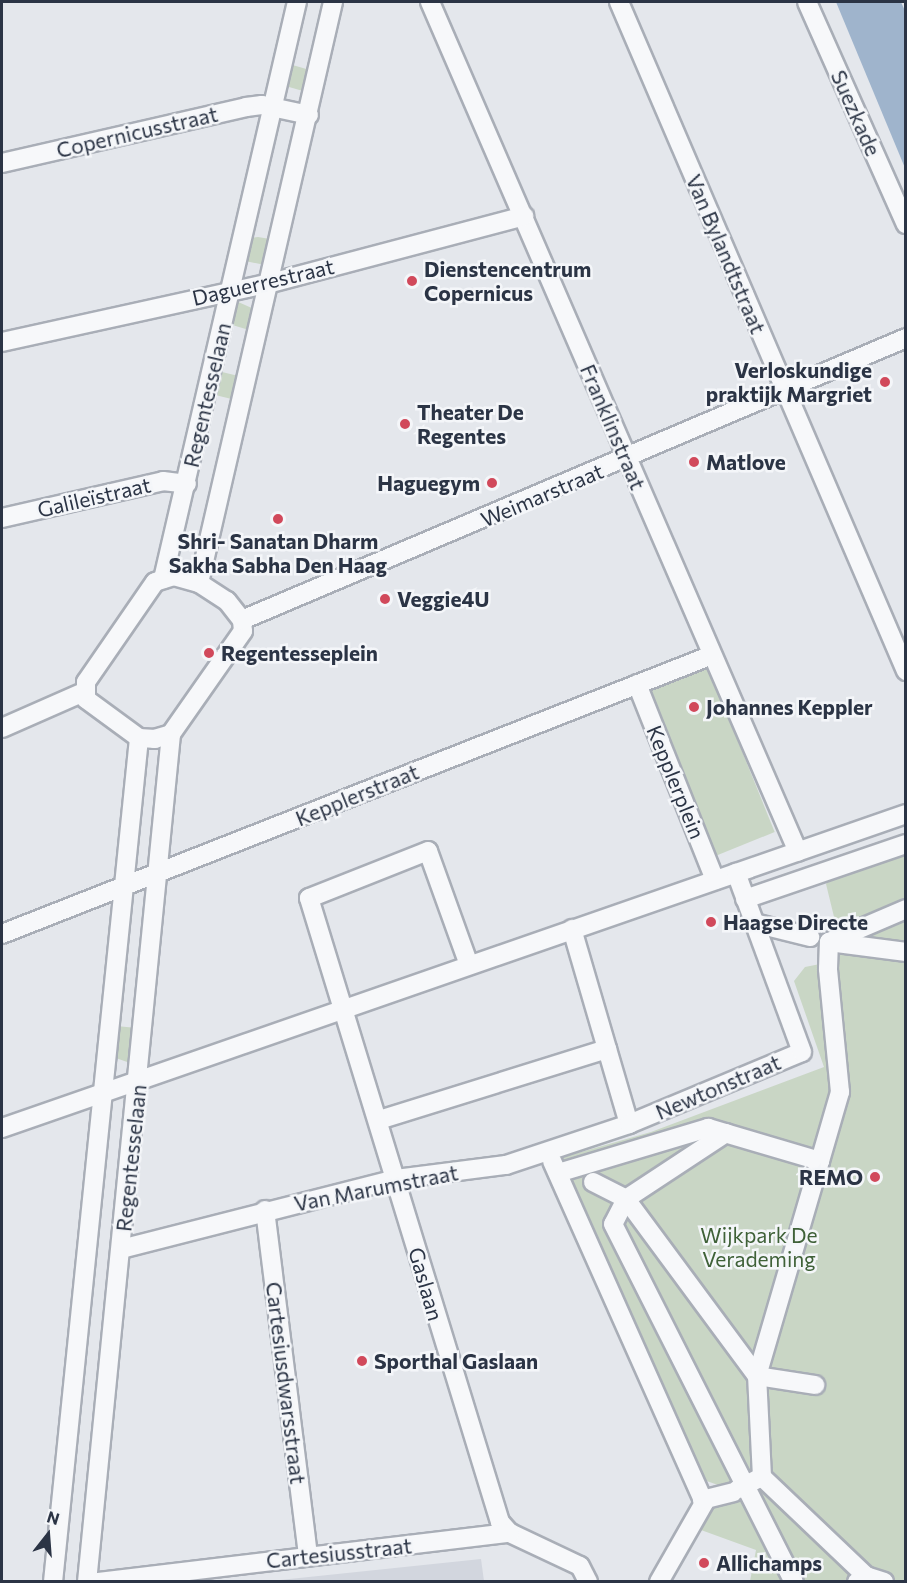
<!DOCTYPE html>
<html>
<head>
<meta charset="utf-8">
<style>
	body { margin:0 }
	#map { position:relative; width:907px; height:1583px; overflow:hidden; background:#e4e7ec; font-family:Commissioner,sans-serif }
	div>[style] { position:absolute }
	.built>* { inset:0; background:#d2d6de }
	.green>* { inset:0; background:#c9d6c5; transform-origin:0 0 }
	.water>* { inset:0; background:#9fb4cc }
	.roads { filter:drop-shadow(2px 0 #a9aeb7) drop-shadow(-2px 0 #a9aeb7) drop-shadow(0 2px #a9aeb7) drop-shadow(0 -2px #a9aeb7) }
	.minor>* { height:18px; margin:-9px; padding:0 9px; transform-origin:9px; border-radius:9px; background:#f7f8fa }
	.dots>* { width:16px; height:16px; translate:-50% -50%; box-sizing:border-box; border:3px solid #f4f6f9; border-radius:50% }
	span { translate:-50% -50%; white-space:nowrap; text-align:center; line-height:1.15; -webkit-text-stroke:5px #f4f6f9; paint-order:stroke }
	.street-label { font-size:21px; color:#2b3445 }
	.poi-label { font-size:21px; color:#2b3445; font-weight:700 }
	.left { translate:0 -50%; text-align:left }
	.right { translate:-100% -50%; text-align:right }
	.park-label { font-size:21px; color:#3f6138 }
	.frame { position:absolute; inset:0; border:3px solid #2b3445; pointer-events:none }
	.north { position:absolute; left:18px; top:1505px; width:60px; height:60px; -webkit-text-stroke:4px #f4f6f9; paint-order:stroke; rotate:17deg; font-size:16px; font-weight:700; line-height:24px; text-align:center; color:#2b3445 }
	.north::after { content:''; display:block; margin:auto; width:21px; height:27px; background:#2b3445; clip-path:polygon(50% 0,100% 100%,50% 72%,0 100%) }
</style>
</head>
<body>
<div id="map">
	<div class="built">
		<i style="clip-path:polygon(481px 1559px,484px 1581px,280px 1581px,280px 1580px)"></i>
	</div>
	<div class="green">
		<i style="left:289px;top:64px;width:19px;height:22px;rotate:16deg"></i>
		<i style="clip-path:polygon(258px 237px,270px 239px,265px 265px,245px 261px,249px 238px)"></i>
		<i style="clip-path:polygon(236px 301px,254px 309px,249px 330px,229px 324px)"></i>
		<i style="left:218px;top:371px;width:21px;height:24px;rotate:14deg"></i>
		<i style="left:708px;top:667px;width:178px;height:64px;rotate:68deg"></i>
		<i style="clip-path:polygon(905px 852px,905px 1581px,750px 1581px,756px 1550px,701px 1530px,711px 1509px,740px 1493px,704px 1480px,560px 1158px,651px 1132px,824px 1067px,794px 981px,805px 967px,820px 964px,836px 925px,826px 884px,830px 879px)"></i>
		<i style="clip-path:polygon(116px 1026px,137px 1028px,130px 1063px,113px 1057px)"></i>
	</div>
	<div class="water">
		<i style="clip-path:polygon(836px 2px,901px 2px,905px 11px,905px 168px)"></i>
	</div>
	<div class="roads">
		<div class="minor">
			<i style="left:430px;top:2px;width:926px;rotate:66.59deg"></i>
			<i style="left:619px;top:2px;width:728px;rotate:66.78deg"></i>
			<i style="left:807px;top:2px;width:243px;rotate:66deg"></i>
			<i style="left:2px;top:163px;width:250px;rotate:-12.9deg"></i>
			<i style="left:246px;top:107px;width:16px;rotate:-7deg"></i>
			<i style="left:262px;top:105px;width:48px;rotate:12deg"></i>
			<i style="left:2px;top:342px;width:275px;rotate:-12.4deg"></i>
			<i style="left:271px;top:283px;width:262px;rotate:-14.8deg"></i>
			<i style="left:2px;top:518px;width:165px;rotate:-12.9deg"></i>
			<i style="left:163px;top:481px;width:24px;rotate:7deg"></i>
			<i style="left:174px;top:576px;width:26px;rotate:16deg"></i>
			<i style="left:199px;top:583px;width:33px;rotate:33deg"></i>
			<i style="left:227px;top:601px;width:24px;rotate:52deg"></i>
			<i style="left:242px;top:620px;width:11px;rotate:85deg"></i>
			<i style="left:243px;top:631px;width:126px;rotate:125deg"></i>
			<i style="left:171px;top:734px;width:17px;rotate:163deg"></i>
			<i style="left:155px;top:739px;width:16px;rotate:-176deg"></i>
			<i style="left:139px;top:738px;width:66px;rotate:-143.7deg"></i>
			<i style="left:86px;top:699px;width:17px;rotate:-90deg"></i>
			<i style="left:86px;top:682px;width:121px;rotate:-55.4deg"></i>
			<i style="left:155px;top:582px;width:20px;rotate:-18deg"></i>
			<i style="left:163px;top:579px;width:592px;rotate:-76.93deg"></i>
			<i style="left:199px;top:583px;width:596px;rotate:-77.01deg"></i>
			<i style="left:242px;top:620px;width:721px;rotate:-23.01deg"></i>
			<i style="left:637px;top:684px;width:211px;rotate:68.3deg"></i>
			<i style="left:2px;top:728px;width:90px;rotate:-23.7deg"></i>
			<i style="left:745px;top:899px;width:170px;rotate:-18.9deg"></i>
			<i style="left:754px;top:923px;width:58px;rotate:14deg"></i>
			<i style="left:572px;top:929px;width:203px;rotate:73.7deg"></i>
			<i style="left:2px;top:934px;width:763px;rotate:-21.45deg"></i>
			<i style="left:829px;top:942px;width:84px;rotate:-23.2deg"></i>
			<i style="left:469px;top:965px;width:121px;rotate:-109.8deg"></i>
			<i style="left:428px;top:851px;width:128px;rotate:158.4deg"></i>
			<i style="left:309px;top:898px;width:653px;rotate:72.98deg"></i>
			<i style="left:500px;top:1522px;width:15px;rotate:48deg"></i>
			<i style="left:510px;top:1533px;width:77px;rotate:25.2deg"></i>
			<i style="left:580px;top:1566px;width:18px;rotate:63deg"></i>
			<i style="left:379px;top:1120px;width:239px;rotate:-17.3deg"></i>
			<i style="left:2px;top:1128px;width:957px;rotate:-19.15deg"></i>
			<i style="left:726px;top:1133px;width:120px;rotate:146.6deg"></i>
			<i style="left:626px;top:1199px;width:220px;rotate:53.5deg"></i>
			<i style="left:757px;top:1376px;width:59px;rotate:8.8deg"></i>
			<i style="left:552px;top:1161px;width:374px;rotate:66deg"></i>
			<i style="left:704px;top:1503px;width:91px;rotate:119.7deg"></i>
			<i style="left:558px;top:1173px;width:157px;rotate:-16.7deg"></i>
			<i style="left:708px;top:1128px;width:117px;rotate:16.4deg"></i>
			<i style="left:820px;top:1161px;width:72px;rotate:-73.8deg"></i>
			<i style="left:840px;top:1092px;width:124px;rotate:-95.6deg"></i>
			<i style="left:828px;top:969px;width:27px;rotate:-88deg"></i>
			<i style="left:829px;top:942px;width:78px;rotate:7.4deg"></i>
			<i style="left:593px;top:1182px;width:37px;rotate:27deg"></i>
			<i style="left:626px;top:1199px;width:28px;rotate:117deg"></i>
			<i style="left:613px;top:1224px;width:401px;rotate:63.2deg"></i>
			<i style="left:265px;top:1210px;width:349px;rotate:82.9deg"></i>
			<i style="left:121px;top:1249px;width:284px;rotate:-14.3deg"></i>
			<i style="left:396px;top:1179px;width:111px;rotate:-7.3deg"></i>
			<i style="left:506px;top:1165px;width:130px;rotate:-18.4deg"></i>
			<i style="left:629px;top:1124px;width:187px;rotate:-22.6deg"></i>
			<i style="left:802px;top:1052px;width:191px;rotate:-110.2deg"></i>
			<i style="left:762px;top:1477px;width:144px;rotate:43.6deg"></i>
			<i style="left:738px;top:1489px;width:27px;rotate:-27deg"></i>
			<i style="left:762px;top:1477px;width:101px;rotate:-92.8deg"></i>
			<i style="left:757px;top:1376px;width:224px;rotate:-73.7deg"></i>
			<i style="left:702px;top:1500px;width:32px;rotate:-14deg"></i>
			<i style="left:53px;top:1582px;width:848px;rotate:-84.18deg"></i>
			<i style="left:87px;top:1582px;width:852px;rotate:-84.34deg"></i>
			<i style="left:97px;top:1582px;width:416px;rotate:-6.8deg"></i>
			<i style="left:857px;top:1582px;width:11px;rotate:-34deg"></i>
			<i style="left:866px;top:1576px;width:19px;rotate:18deg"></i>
		</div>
	</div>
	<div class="dots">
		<i style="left:412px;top:281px;background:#d1495b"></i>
		<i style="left:885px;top:382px;background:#d1495b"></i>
		<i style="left:405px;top:424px;background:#d1495b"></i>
		<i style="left:694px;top:462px;background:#d1495b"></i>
		<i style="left:492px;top:483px;background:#d1495b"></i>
		<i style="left:278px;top:519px;background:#d1495b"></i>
		<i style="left:385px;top:599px;background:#d1495b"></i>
		<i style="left:209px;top:653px;background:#d1495b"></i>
		<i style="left:694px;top:707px;background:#d1495b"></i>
		<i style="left:711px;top:922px;background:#d1495b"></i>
		<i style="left:875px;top:1177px;background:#d1495b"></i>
		<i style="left:362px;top:1361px;background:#d1495b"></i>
		<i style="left:704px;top:1563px;background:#d1495b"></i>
	</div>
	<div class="street-label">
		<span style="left:856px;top:113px;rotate:66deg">Suezkade</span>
		<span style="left:137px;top:132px;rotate:-13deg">Copernicusstraat</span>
		<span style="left:726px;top:254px;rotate:67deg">Van Bylandtstraat</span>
		<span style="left:263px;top:282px;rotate:-13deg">Daguerrestraat</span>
		<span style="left:207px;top:395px;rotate:-77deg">Regentesselaan</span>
		<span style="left:613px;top:427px;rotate:67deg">Franklinstraat</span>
		<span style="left:542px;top:495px;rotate:-23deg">Weimarstraat</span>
		<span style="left:94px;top:497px;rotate:-13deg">Galileïstraat</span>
		<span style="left:676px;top:782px;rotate:68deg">Kepplerplein</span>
		<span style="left:357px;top:795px;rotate:-22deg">Kepplerstraat</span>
		<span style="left:718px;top:1087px;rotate:-23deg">Newtonstraat</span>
		<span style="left:131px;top:1158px;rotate:-84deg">Regentesselaan</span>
		<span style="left:376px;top:1188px;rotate:-11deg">Van Marumstraat</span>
		<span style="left:426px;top:1284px;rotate:74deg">Gaslaan</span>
		<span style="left:286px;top:1383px;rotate:83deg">Cartesiusdwarsstraat</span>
		<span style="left:339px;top:1553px;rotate:-6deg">Cartesiusstraat</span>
	</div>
	<div class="poi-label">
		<span class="left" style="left:424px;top:281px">Dienstencentrum<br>Copernicus</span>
		<span class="right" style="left:872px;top:382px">Verloskundige<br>praktijk Margriet</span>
		<span class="left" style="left:417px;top:424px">Theater De<br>Regentes</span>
		<span class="left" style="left:706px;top:462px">Matlove</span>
		<span class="right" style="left:480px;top:483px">Haguegym</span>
		<span style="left:278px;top:553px">Shri- Sanatan Dharm<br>Sakha Sabha Den Haag</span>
		<span class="left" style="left:397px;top:599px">Veggie4U</span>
		<span class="left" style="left:221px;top:653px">Regentesseplein</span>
		<span class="left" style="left:706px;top:707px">Johannes Keppler</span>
		<span class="left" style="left:723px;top:922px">Haagse Directe</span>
		<span class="right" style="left:863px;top:1177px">REMO</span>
		<span class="left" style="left:374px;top:1361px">Sporthal Gaslaan</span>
		<span class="left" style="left:716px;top:1563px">Allichamps</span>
	</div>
	<div class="park-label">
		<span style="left:759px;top:1247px">Wijkpark De<br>Verademing</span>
	</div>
	<div class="frame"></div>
	<div class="north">N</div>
</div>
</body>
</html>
